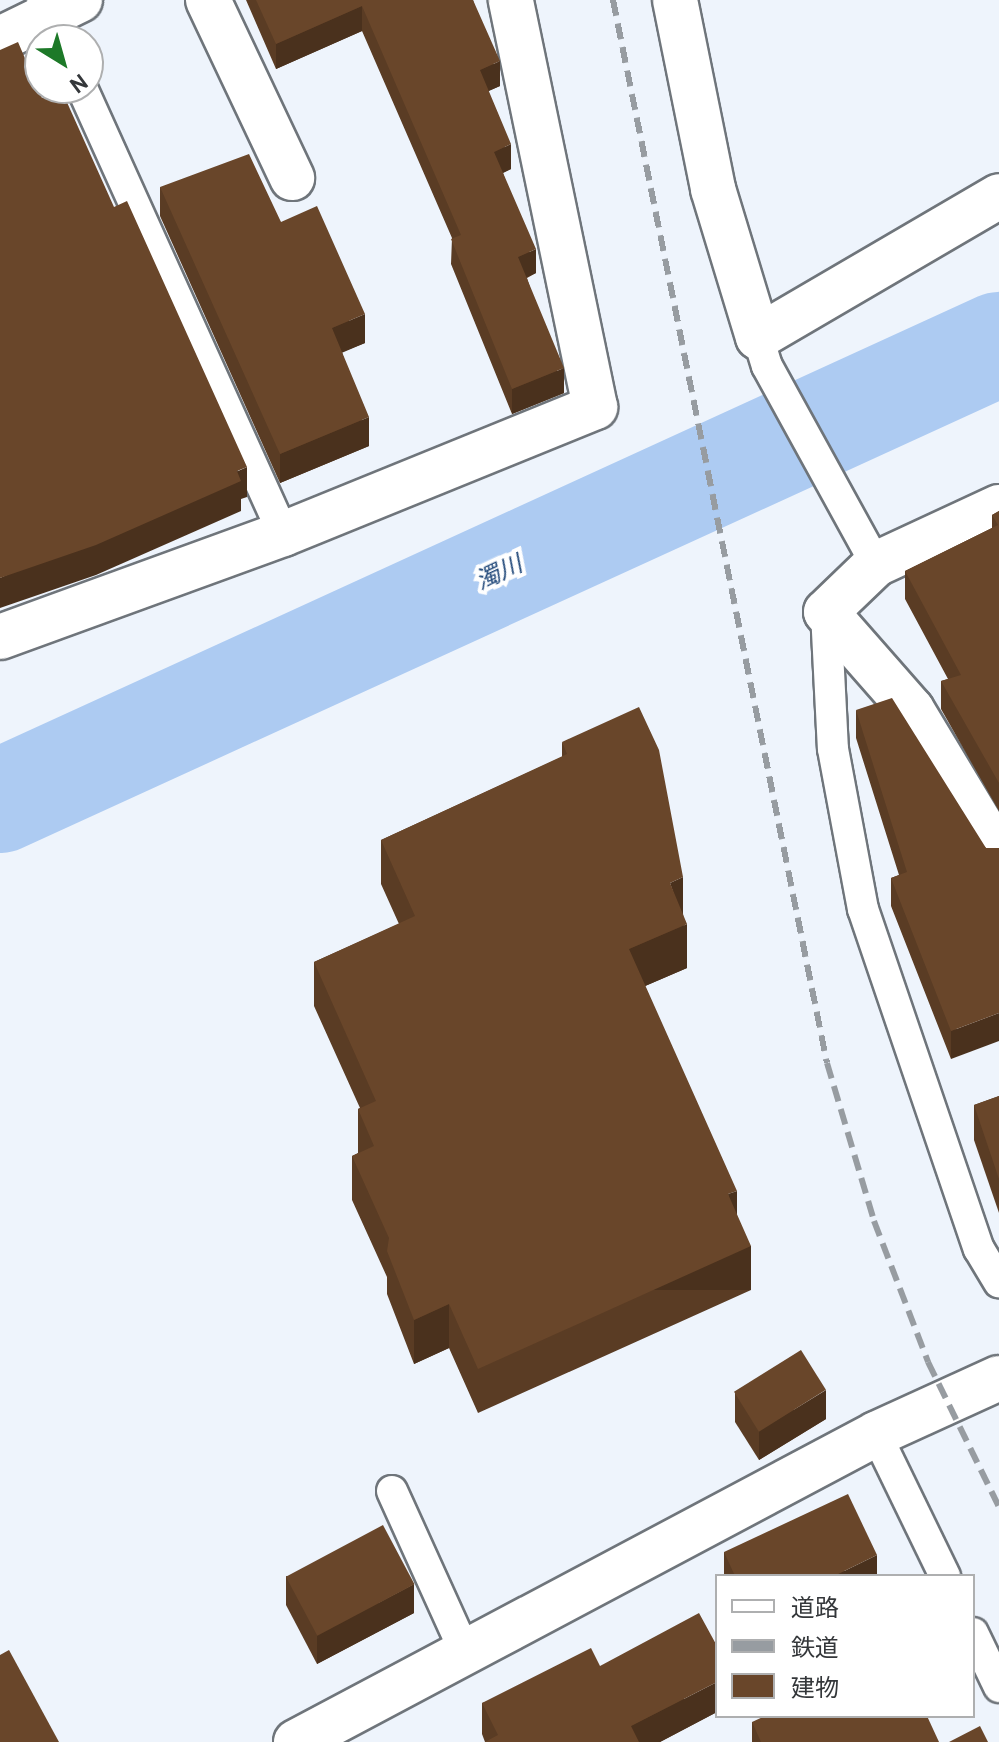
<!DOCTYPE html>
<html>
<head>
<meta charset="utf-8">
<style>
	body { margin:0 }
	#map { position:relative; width:999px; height:1742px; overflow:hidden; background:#eef4fc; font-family:Overpass,"Noto Sans JP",sans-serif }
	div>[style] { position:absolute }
	.river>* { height:104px; margin:-52px; padding:0 52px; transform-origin:52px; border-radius:52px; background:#adcbf2 }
	.roads { filter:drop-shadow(2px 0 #6f757b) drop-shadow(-2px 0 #6f757b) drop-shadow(0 2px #6f757b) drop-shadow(0 -2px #6f757b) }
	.service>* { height:30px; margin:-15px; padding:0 15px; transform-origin:15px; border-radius:15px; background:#fff }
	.minor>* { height:44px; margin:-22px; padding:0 22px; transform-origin:22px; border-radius:22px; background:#fff }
	.rail>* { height:6px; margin-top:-3px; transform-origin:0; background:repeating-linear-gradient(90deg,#979ca1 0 16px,transparent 0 24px) }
	.wall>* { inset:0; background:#5a3c24 }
	.shaded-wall>* { inset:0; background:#4a311d; transform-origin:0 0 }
	.building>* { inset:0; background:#69462a; transform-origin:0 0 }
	span { translate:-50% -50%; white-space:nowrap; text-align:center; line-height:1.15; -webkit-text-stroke:8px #fff; paint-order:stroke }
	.water-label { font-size:24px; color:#22497a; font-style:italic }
	.legend { position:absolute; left:715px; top:1574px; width:260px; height:144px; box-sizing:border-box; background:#fff; border:2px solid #aeafb0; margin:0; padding:10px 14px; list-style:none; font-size:24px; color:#34373a }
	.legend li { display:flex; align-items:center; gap:16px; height:40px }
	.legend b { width:40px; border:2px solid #aeafb0 }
	.north { position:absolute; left:24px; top:24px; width:80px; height:80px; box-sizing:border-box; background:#fff; border:2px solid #aeafb0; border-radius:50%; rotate:143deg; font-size:22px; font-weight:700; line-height:32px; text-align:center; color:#34373a }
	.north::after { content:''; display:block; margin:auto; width:28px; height:36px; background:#1d7928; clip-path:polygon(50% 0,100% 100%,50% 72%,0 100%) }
</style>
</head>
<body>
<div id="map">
	<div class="river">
		<i style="left:0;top:801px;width:1099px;rotate:-24.58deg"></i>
	</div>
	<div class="roads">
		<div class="service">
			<i style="left:42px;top:0;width:44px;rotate:64.6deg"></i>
			<i style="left:82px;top:88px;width:489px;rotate:65.7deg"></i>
			<i style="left:758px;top:337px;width:30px;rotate:73deg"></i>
			<i style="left:767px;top:366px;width:226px;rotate:61.2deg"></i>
			<i style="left:826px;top:612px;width:137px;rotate:87.1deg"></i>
			<i style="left:833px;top:749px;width:163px;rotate:79.4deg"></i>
			<i style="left:863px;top:909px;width:359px;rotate:71.2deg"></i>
			<i style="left:979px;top:1249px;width:39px;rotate:59deg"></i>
			<i style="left:876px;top:1434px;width:158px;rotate:64.1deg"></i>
			<i style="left:392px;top:1491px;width:177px;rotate:65.6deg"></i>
			<i style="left:973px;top:1633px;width:60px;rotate:64.3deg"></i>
		</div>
		<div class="minor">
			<i style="left:208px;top:0;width:197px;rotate:64.7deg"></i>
			<i style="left:675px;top:0;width:193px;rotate:78.6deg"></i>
			<i style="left:713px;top:189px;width:155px;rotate:73.1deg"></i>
			<i style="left:758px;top:337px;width:279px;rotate:-30.3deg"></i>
			<i style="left:0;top:39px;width:89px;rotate:-26deg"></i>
			<i style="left:999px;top:507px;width:136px;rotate:155.1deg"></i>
			<i style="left:876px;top:564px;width:69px;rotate:136.2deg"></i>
			<i style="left:826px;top:612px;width:130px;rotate:48.7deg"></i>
			<i style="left:912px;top:710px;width:169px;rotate:59deg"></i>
			<i style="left:0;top:637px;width:301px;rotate:-20deg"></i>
			<i style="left:283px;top:534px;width:337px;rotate:-22.1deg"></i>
			<i style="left:595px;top:407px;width:416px;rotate:-101.7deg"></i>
			<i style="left:296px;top:1742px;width:657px;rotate:-27.97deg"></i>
			<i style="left:876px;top:1434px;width:135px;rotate:-24.5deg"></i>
		</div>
	</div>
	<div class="rail">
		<i style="left:613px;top:0;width:1084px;rotate:78.62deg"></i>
		<i style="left:827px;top:1063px;width:165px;rotate:73.4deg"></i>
		<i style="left:874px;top:1221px;width:151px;rotate:69deg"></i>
		<i style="left:928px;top:1362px;width:161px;rotate:63.9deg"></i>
	</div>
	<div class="wall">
		<i style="clip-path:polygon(246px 0,473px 0,500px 86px,488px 91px,511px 169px,503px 173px,536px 273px,527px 278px,564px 393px,512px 414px,451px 264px,452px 238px,362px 31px,276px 69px)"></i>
		<i style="clip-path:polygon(160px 187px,281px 222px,365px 343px,342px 352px,369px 446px,280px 483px,160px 216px)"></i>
		<i style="clip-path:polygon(999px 511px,999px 811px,941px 709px,941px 681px,948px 679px,905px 599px,905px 571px,992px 528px,992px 515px)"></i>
		<i style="clip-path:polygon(856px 710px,986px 848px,951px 1059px,891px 906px,891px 878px,899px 875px,856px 738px)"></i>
		<i style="clip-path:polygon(562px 742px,683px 913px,687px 968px,645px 986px,737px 1216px,751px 1290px,478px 1413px,449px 1348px,414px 1364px,387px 1294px,387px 1277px,352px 1200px,352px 1156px,358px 1153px,358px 1109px,360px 1108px,314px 1006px,314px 962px,399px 924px,381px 884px,381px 840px,562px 757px)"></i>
		<i style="clip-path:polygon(999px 1096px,999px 1213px,974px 1140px,974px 1105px)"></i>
		<i style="clip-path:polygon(735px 1393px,826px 1419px,759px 1460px,735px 1422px)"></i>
		<i style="clip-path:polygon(724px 1552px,877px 1576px,724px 1576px)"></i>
		<i style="clip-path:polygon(286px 1576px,414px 1613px,317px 1664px,286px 1605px)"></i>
		<i style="clip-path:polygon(600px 1666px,717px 1712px,660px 1742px,485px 1742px,482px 1734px,482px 1703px)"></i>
		<i style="clip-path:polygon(752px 1722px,939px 1742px,752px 1742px)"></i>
	</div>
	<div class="shaded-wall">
		<i style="clip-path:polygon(362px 6px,362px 31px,276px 69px,276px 44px)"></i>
		<i style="clip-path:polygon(500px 61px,500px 86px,480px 95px,480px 70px)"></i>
		<i style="clip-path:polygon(511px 144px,511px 169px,494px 177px,494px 152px)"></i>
		<i style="clip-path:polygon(536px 249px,536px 273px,518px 281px,518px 257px)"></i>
		<i style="clip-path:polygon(365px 314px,365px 343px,332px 357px,332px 328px)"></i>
		<i style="clip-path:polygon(564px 368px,564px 393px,512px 414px,512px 389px)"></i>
		<i style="clip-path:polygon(369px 417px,369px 446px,280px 483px,280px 454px)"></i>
		<i style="clip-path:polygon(247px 467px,247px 497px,241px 499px,241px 511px,96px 575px,0 608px,0 578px)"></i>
		<i style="clip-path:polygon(683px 877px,683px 921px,670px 883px)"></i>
		<i style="clip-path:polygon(687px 924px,687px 968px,629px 993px,629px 949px)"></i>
		<i style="clip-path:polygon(999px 1013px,999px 1041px,951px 1059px,951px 1031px)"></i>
		<i style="clip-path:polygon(737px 1191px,737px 1234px,728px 1194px)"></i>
		<i style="left:751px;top:1246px;width:44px;height:299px;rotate:90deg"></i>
		<i style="clip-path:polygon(449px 1304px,449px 1348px,414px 1364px,414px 1320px)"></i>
		<i style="clip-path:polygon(826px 1390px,826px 1419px,759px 1460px,759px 1431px)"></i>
		<i style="clip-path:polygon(877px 1555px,877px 1576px,834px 1576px)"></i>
		<i style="clip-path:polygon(414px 1584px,414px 1613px,317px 1664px,317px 1635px)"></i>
		<i style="clip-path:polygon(717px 1682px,717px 1712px,660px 1742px,631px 1742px,631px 1726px)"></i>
	</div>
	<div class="building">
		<i style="clip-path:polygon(256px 0,473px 0,500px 61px,480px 70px,511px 144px,494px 152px,536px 249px,518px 257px,564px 368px,512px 389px,451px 239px,461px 235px,362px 6px,276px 44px)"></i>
		<i style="clip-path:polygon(18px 42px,42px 98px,61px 89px,114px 207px,127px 201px,247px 467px,237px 471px,241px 481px,96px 545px,0 578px,0 50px)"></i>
		<i style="clip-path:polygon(249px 154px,281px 222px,317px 206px,365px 314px,332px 328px,369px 417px,280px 454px,160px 187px)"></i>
		<i style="clip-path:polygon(999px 511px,999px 783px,941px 681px,961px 675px,905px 571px,998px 525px,992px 515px)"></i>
		<i style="clip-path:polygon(892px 698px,986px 848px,999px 848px,999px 1013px,951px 1031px,891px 878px,907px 872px,856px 710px)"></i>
		<i style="clip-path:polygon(639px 707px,659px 750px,683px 877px,670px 883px,687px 924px,629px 949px,737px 1191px,728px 1194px,751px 1246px,478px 1369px,449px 1304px,414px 1320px,387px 1251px,389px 1238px,352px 1156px,374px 1146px,358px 1109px,376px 1101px,314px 962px,415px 916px,381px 840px,567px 754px,562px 742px)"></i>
		<i style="clip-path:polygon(999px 1096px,999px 1179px,974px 1105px)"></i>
		<i style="left:801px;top:1350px;width:47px;height:79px;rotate:58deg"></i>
		<i style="clip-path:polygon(848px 1494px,877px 1555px,834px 1576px,735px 1576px,724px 1552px)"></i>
		<i style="left:383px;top:1525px;width:67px;height:110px;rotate:62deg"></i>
		<i style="clip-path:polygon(699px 1613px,717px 1646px,717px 1682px,631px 1726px,639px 1742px,485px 1742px,498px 1735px,482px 1703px,591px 1648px,600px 1666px)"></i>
		<i style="clip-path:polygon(9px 1650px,59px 1742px,0 1742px,0 1655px)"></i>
		<i style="clip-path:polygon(765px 1716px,927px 1716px,939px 1742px,761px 1742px,752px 1722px)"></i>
		<i style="clip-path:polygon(980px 1726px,988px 1742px,949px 1742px)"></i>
	</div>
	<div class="water-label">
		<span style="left:500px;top:575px;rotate:-25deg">濁川</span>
	</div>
	<ul class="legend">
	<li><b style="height:10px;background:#fff"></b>道路</li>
	<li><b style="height:10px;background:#979ca1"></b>鉄道</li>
	<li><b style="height:22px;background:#69462a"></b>建物</li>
	</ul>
	<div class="north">N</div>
</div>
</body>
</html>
